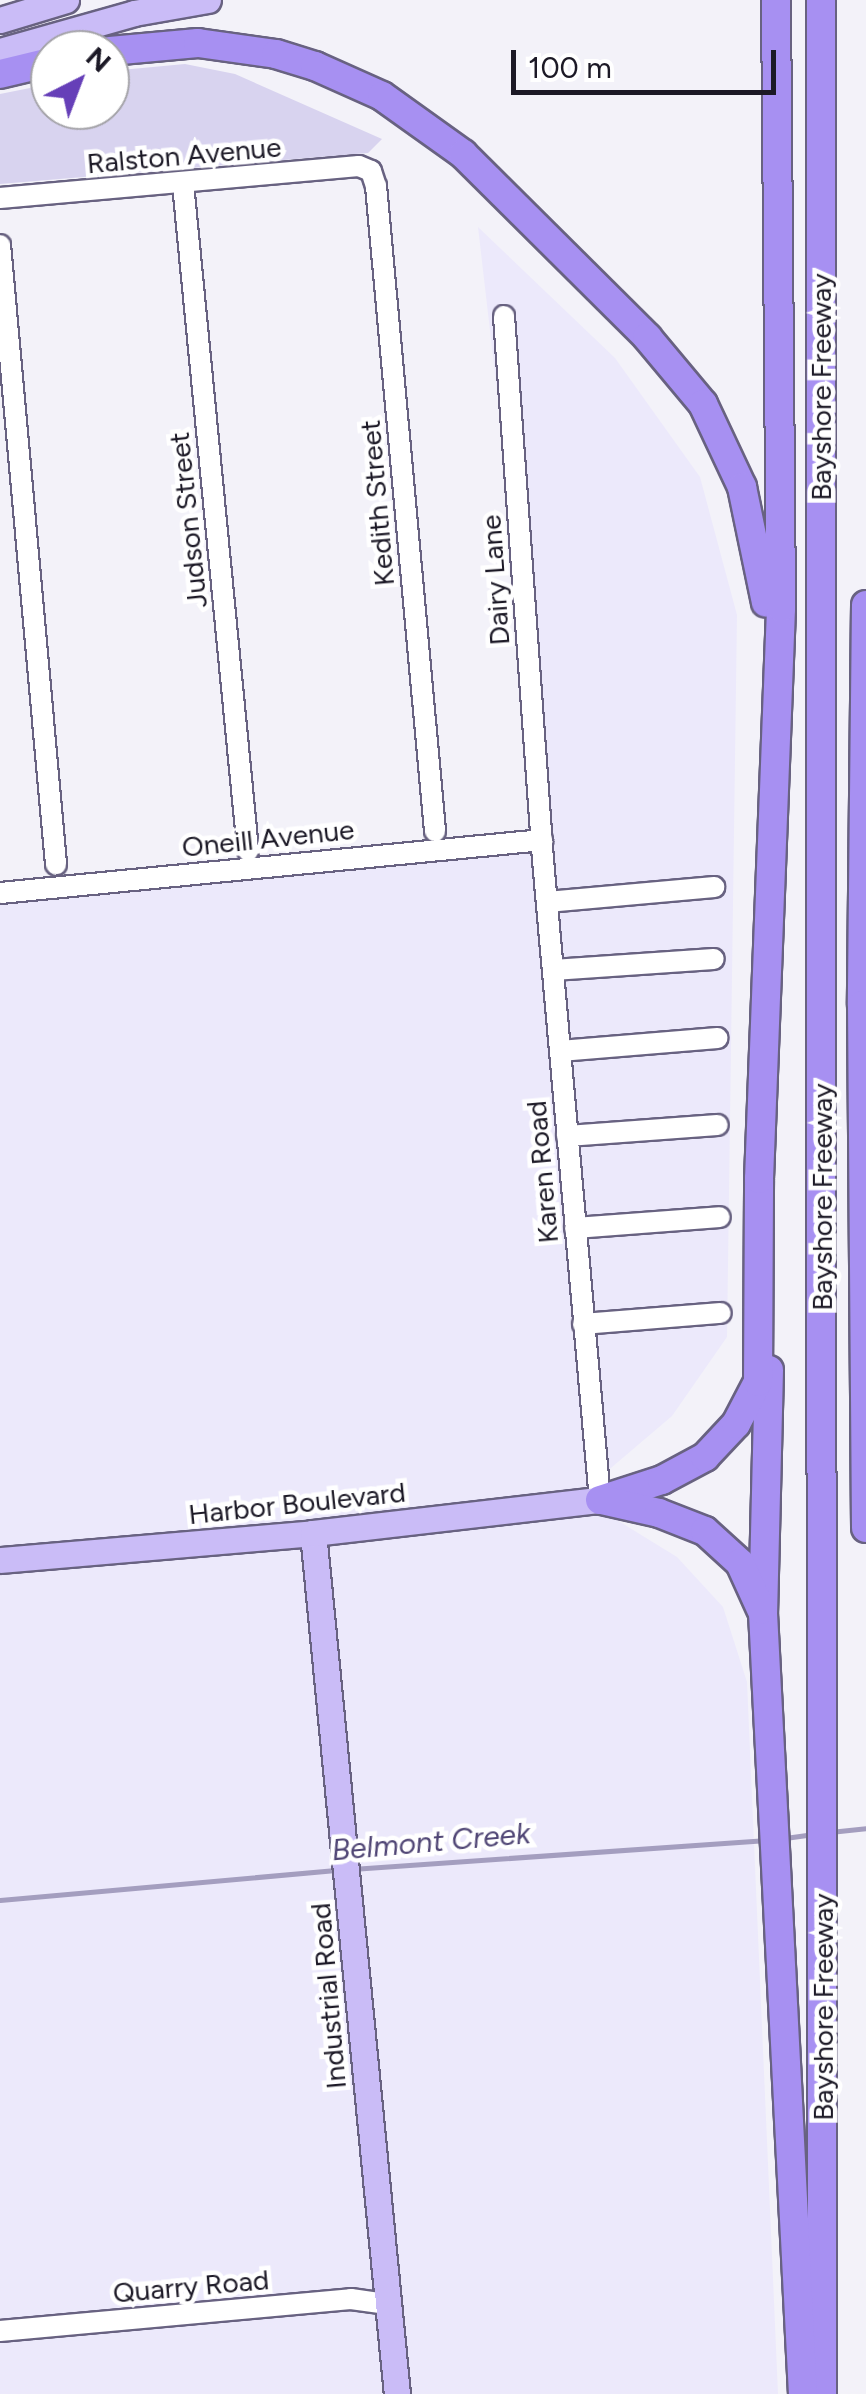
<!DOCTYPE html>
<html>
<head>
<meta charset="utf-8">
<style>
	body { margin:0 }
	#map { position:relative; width:866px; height:2394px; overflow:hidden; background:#f3f2f9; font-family:Figtree,sans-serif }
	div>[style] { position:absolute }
	.built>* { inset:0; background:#ece9fb }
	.green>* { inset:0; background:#d8d3ef }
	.stream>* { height:5px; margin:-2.5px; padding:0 2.5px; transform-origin:2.5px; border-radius:2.5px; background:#a49ebf }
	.roads { filter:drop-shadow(2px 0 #686281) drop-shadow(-2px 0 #686281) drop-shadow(0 2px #686281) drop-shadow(0 -2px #686281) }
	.minor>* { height:20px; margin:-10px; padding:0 10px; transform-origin:10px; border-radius:10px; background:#fff }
	.major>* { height:25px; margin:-12.5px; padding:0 12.5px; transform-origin:12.5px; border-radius:12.5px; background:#cabcf7 }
	.highway>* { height:28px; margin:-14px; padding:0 14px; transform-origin:14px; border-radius:14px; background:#a790f2 }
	span { translate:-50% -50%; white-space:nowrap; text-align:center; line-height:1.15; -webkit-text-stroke:9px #fff; paint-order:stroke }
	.street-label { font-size:28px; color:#1c1926 }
	.water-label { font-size:30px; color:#504675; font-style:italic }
	.north { position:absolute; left:30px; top:30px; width:100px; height:100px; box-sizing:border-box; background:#fff; border:2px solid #a4a3a8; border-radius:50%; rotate:42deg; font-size:28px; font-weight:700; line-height:40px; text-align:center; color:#1c1926 }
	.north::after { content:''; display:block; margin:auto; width:35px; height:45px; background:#663fb8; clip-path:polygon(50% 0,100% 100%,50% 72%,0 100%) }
	.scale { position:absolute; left:511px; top:50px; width:265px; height:45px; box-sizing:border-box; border:5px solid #1c1926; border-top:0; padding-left:12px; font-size:30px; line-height:35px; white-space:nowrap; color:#1c1926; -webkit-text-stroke:8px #fff; paint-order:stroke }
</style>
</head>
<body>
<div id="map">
	<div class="built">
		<i style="clip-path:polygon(478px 227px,615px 358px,700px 477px,737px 615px,727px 1337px,672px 1416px,578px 1496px,677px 1557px,723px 1607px,747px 1682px,778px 2394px,0 2394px,0 897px,548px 831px)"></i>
	</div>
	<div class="green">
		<i style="clip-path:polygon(185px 64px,235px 74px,382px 139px,368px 153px,0 184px,0 94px,50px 84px,50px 110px,110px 110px,110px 71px)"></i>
	</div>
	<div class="stream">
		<i style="left:830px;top:1832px;width:36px;rotate:-6deg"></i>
		<i style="left:785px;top:1838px;width:29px;rotate:-8deg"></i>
		<i style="left:352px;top:1869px;width:414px;rotate:-4deg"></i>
		<i style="left:0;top:1900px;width:337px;rotate:-5.1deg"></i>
	</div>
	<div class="roads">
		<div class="minor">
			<i style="left:183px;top:184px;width:670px;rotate:84.43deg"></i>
			<i style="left:0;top:198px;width:360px;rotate:-5.1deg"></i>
			<i style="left:359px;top:166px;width:13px;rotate:23deg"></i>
			<i style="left:371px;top:171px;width:16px;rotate:72deg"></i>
			<i style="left:376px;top:186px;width:648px;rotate:84.77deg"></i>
			<i style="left:0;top:245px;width:622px;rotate:84.83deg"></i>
			<i style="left:504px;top:316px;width:545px;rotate:85.9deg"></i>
			<i style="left:543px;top:860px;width:643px;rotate:84.91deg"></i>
			<i style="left:0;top:893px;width:545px;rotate:-5.58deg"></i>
			<i style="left:547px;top:902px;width:168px;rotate:-5.1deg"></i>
			<i style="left:553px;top:970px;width:161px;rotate:-3.9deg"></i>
			<i style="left:560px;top:1051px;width:158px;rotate:-4.7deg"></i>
			<i style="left:567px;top:1136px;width:151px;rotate:-4.2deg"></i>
			<i style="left:575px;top:1228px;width:145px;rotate:-4.3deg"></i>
			<i style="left:583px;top:1324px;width:138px;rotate:-4.6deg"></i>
			<i style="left:0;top:2331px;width:352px;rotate:-5.2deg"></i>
			<i style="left:351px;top:2299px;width:35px;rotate:8deg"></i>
		</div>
		<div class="major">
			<i style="left:0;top:20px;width:69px;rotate:-16.9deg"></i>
			<i style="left:0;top:51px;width:139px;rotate:-15.8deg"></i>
			<i style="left:134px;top:13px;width:75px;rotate:-10deg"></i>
			<i style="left:313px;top:1533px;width:865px;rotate:84.43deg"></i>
			<i style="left:0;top:1560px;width:314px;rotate:-4.9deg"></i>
			<i style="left:313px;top:1533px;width:289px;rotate:-6.6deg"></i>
		</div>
		<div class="highway">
			<i style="left:821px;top:0;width:2394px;rotate:89.98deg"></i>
			<i style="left:110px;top:51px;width:88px;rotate:-5.2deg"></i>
			<i style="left:198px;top:43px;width:79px;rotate:8deg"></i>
			<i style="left:276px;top:54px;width:41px;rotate:17.1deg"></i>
			<i style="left:315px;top:66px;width:73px;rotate:24.1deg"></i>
			<i style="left:382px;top:96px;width:100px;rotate:35.6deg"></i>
			<i style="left:463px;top:154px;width:260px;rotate:44.8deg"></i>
			<i style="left:647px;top:337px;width:87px;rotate:50.1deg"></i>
			<i style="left:703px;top:404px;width:92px;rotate:64.8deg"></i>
			<i style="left:742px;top:487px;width:118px;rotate:78.3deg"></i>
			<i style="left:0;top:74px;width:51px;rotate:-13.5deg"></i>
			<i style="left:866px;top:605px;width:400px;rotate:90.6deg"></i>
			<i style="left:862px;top:1005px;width:523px;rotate:89.56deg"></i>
			<i style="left:769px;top:1370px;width:243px;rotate:91.4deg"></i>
			<i style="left:763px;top:1613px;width:782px;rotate:87.07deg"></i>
			<i style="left:600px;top:1500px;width:65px;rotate:-17.9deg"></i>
			<i style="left:662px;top:1480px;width:49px;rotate:-28.1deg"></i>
			<i style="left:705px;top:1457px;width:45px;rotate:-46.8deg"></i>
			<i style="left:736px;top:1424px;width:47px;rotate:-62.4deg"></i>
			<i style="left:758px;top:1382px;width:203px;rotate:-89.7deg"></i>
			<i style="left:759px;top:1179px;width:571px;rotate:-87.79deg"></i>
			<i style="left:781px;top:608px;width:608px;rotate:-90.47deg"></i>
			<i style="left:602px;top:1500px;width:58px;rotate:12.8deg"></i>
			<i style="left:659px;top:1513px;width:49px;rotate:21.4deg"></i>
			<i style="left:705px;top:1531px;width:47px;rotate:42.4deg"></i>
			<i style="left:740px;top:1563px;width:51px;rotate:65.5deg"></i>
		</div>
	</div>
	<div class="street-label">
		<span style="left:184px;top:155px;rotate:-5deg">Ralston Avenue</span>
		<span style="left:821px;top:387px;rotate:-90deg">Bayshore Freeway</span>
		<span style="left:377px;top:503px;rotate:-95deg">Kedith Street</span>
		<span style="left:188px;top:520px;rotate:-96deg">Judson Street</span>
		<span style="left:495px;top:580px;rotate:-94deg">Dairy Lane</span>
		<span style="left:268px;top:838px;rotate:-6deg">Oneill Avenue</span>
		<span style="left:542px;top:1172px;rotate:-95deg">Karen Road</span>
		<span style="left:822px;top:1197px;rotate:-90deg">Bayshore Freeway</span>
		<span style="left:297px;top:1503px;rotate:-6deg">Harbor Boulevard</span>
		<span style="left:328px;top:1996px;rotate:-95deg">Industrial Road</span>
		<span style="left:823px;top:2007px;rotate:-90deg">Bayshore Freeway</span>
		<span style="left:191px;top:2286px;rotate:-5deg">Quarry Road</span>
	</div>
	<div class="water-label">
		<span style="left:431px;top:1842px;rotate:-5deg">Belmont Creek</span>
	</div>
	<div class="north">N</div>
	<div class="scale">100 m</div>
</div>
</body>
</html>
